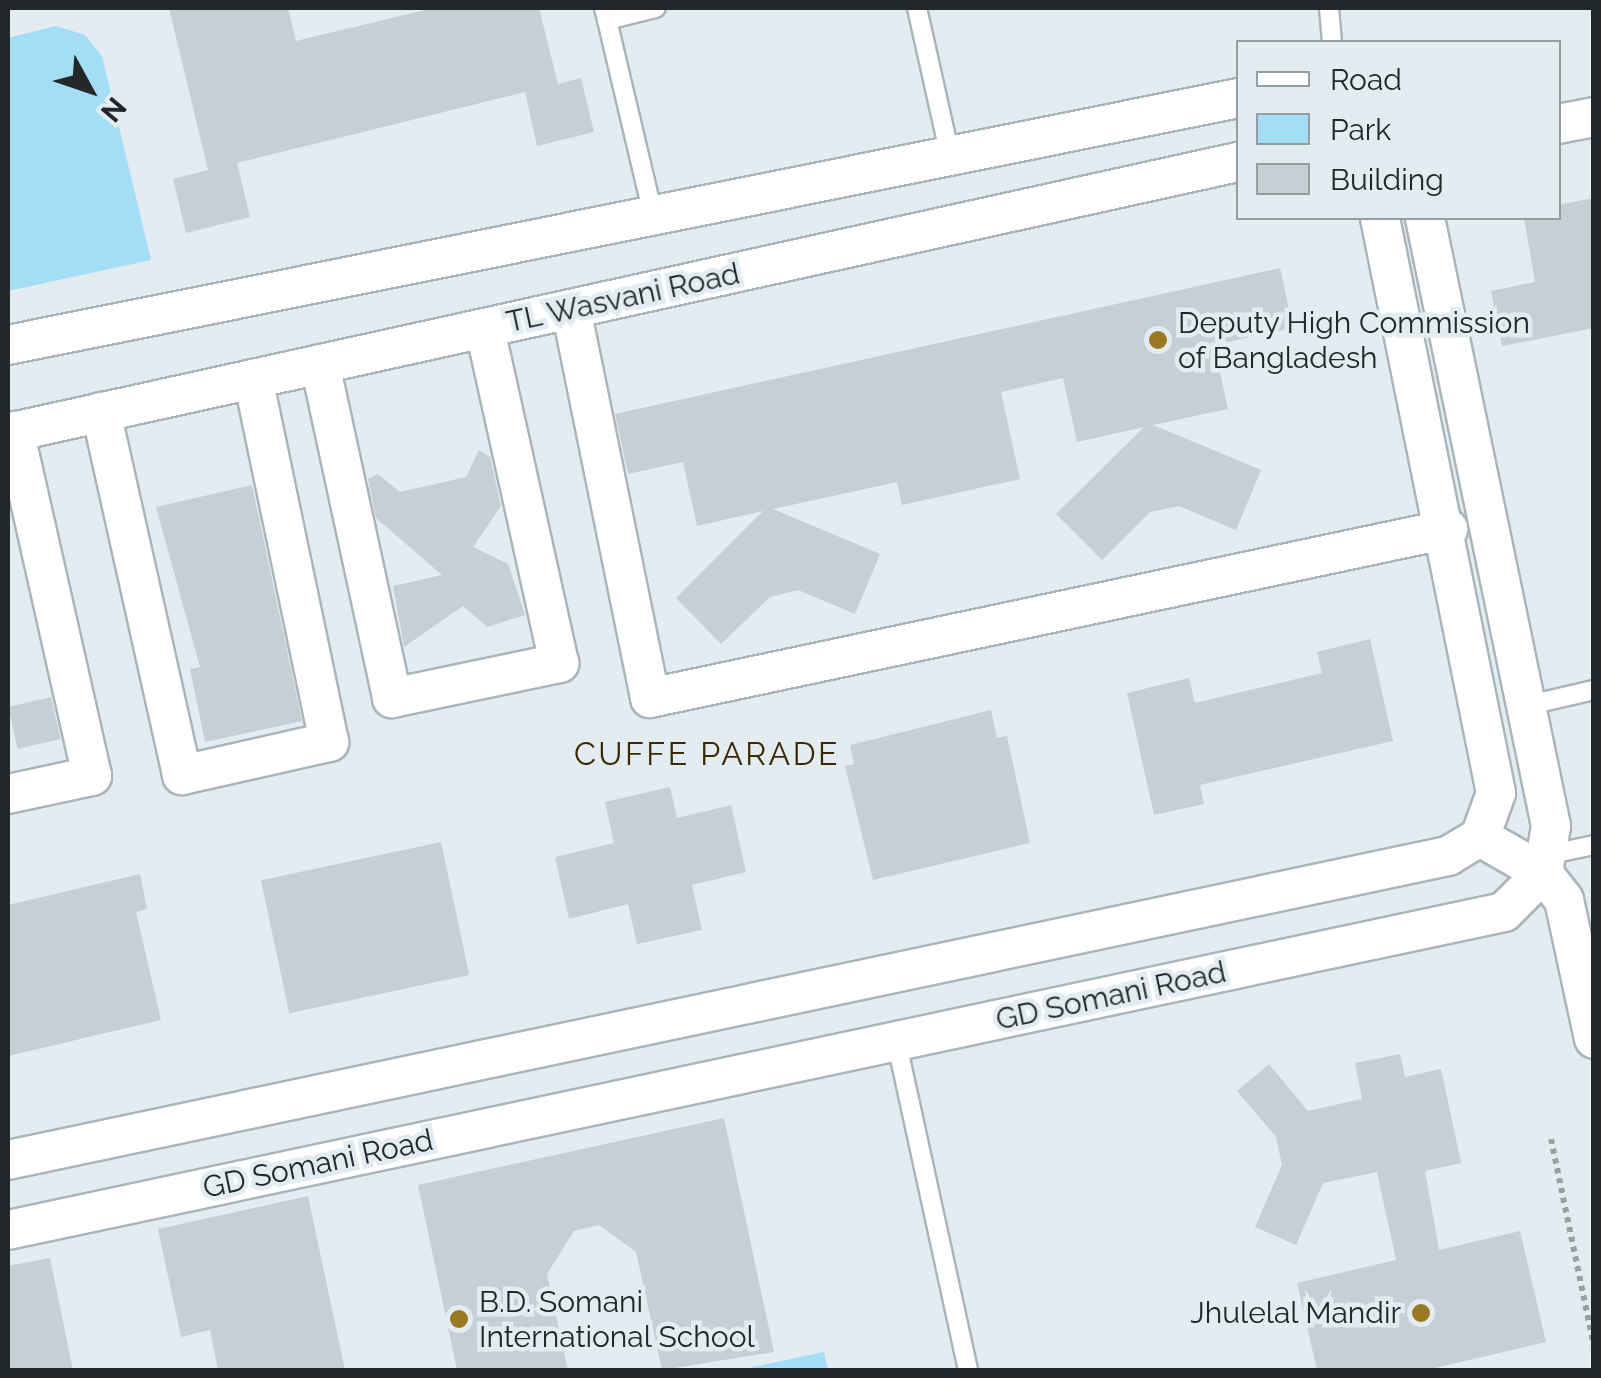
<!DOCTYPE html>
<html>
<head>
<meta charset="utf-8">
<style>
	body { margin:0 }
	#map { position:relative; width:1601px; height:1378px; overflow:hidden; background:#e2ecf1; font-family:Raleway,sans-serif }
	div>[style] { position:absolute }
	.green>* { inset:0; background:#a4ddf6 }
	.building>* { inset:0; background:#c5cfd4; transform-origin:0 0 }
	.path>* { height:6px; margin-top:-3px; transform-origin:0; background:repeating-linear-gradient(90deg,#98a0a3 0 5px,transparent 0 10px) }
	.roads { filter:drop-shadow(2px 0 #abb5b9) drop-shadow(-2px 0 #abb5b9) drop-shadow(0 2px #abb5b9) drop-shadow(0 -2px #abb5b9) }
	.lane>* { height:18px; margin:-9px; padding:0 9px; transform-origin:9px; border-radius:9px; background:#fff }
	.street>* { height:38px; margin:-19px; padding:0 19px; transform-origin:19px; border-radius:19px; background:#fff }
	.dots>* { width:28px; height:28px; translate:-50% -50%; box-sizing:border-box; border:5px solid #e2ecf1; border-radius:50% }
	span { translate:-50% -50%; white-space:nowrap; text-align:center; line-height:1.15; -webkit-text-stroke:9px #e2ecf1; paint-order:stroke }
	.street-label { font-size:30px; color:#232729 }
	.poi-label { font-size:30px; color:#232729 }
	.left { translate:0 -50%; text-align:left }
	.right { translate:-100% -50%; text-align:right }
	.neighbourhood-label { font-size:32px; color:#3a2a01; letter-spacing:2.5px }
	.frame { position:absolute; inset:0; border:10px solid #232729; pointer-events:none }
	.legend { position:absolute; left:1236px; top:40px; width:325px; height:180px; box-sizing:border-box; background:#e2ecf1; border:2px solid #969da1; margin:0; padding:12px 18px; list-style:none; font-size:30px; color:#232729 }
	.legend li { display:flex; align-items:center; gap:20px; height:50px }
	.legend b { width:50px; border:2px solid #969da1 }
	.north { position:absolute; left:40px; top:40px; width:100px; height:100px; -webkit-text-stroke:8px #e2ecf1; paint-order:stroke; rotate:130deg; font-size:28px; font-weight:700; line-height:40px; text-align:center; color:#232729 }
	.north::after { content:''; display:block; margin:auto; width:35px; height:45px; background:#232729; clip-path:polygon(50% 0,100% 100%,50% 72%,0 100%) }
</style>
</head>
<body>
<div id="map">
	<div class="green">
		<i style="clip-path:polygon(56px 26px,85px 35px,102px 56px,151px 260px,8px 291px,8px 38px)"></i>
		<i style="clip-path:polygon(824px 1352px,828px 1370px,740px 1370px)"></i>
	</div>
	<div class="building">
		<i style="clip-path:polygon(169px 8px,288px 8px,296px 41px,433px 8px,539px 8px,558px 84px,581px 78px,594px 132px,537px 146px,525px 92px,237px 163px,250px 217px,186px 233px,173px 179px,208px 170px)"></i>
		<i style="clip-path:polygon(1594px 198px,1594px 328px,1502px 346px,1491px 291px,1535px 282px,1524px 218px,1558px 218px,1558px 205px)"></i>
		<i style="clip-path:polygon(1280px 268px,1293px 328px,1214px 345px,1228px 409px,1153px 425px,1261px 470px,1236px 530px,1179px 506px,1150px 512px,1102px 560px,1056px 514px,1144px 427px,1077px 442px,1063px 378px,1001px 392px,1020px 479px,902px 505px,897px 482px,773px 509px,880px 554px,855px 614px,798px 590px,770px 597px,721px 644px,676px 598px,763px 511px,697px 526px,683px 462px,628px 474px,615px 414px)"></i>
		<i style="clip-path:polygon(479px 450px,490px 457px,501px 506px,473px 547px,508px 564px,525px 615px,487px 627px,463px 606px,404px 647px,393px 586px,442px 575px,376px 518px,368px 479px,378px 474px,400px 492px,466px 477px)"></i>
		<i style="clip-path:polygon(252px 485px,302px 721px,205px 742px,190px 669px,200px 667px,156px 507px)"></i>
		<i style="clip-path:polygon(1370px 639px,1393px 741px,1200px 785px,1204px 804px,1154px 815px,1127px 693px,1189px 678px,1195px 703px,1322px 673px,1317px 652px)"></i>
		<i style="left:51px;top:697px;width:43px;height:44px;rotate:77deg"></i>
		<i style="clip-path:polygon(991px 710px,997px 738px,1007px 736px,1030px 843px,873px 880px,845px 766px,854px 764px,850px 745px)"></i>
		<i style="clip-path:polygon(670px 787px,677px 818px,731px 805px,746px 872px,692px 885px,702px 930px,637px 944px,628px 904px,569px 919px,555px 857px,614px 843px,605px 802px)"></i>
		<i style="left:441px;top:842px;width:136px;height:184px;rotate:78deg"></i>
		<i style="clip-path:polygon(140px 874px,147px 909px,136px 912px,161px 1020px,8px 1056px,8px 905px)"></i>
		<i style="clip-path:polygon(1400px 1054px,1405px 1077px,1441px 1069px,1461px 1163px,1425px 1171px,1439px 1250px,1520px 1231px,1546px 1342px,1426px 1370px,1317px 1370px,1297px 1283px,1396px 1260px,1377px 1172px,1323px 1183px,1296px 1245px,1255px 1227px,1282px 1165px,1276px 1137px,1237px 1091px,1269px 1064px,1308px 1111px,1362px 1099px,1355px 1063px)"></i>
		<i style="clip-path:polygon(724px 1118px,774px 1352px,662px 1370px,636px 1252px,599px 1225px,574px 1231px,547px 1274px,568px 1370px,457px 1370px,418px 1185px)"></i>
		<i style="clip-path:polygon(308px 1196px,345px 1370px,218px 1370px,210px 1330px,181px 1337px,158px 1229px)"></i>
		<i style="clip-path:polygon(50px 1258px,73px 1370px,8px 1370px,8px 1266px)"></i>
	</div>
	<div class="path">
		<i style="left:1551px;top:1139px;width:211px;rotate:78.3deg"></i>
	</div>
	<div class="roads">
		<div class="lane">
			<i style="left:604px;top:8px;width:12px;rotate:76deg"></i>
			<i style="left:607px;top:20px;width:50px;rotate:-13.8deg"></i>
			<i style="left:917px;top:8px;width:147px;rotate:77.4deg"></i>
			<i style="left:1329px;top:8px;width:34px;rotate:85deg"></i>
			<i style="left:607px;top:20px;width:199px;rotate:76.7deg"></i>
			<i style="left:1525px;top:706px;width:71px;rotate:-13.1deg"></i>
			<i style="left:1551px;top:854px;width:44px;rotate:-11.8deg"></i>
			<i style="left:900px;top:1058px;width:319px;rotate:77.7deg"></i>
		</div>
		<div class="street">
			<i style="left:1558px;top:124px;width:37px;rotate:-11deg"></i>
			<i style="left:571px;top:309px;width:397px;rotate:78.5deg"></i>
			<i style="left:650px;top:698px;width:816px;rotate:-11.96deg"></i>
			<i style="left:8px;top:345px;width:1255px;rotate:-11.35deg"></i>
			<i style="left:320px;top:364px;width:342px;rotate:77.8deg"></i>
			<i style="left:392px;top:698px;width:171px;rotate:-11.8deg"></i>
			<i style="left:559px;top:663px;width:343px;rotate:-102.5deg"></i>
			<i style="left:101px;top:412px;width:372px;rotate:77.4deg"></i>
			<i style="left:182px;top:775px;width:151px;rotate:-12.7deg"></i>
			<i style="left:329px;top:742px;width:371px;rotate:-101.8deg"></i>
			<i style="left:8px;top:433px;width:1260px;rotate:-12.43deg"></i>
			<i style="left:8px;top:794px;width:86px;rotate:-12.1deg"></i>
			<i style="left:92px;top:776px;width:354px;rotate:-102.7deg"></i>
			<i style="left:1480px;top:837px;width:73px;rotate:29.7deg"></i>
			<i style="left:1543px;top:873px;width:34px;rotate:52deg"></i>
			<i style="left:1564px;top:900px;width:142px;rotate:77.8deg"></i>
			<i style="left:8px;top:1160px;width:1472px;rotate:-11.92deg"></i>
			<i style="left:1448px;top:856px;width:37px;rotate:-31deg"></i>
			<i style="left:1480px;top:837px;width:47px;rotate:-70deg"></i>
			<i style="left:1496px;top:793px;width:587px;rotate:-101.41deg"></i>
			<i style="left:8px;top:1230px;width:1529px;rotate:-12deg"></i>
			<i style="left:1504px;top:912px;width:55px;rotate:-45deg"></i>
			<i style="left:1543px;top:873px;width:48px;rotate:-80.3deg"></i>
			<i style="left:1551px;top:826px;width:621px;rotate:-101.71deg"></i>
		</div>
	</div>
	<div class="dots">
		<i style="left:1158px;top:340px;background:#9b7822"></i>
		<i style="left:1421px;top:1313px;background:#9b7822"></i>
		<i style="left:459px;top:1319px;background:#9b7822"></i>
	</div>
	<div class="street-label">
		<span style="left:623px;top:298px;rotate:-12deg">TL Wasvani Road</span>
		<span style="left:1111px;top:996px;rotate:-12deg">GD Somani Road</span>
		<span style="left:318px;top:1164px;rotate:-12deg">GD Somani Road</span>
	</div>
	<div class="poi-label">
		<span class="left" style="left:1178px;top:340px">Deputy High Commission<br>of Bangladesh</span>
		<span class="left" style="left:479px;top:1319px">B.D. Somani<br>International School</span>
		<span class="right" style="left:1401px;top:1313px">Jhulelal Mandir</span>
	</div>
	<div class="neighbourhood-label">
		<span style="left:707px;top:754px">CUFFE PARADE</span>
	</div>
	<div class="frame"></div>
	<ul class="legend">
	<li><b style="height:12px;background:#fff"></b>Road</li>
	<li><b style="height:28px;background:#a4ddf6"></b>Park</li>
	<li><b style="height:28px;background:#c5cfd4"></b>Building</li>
	</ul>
	<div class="north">N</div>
</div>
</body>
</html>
